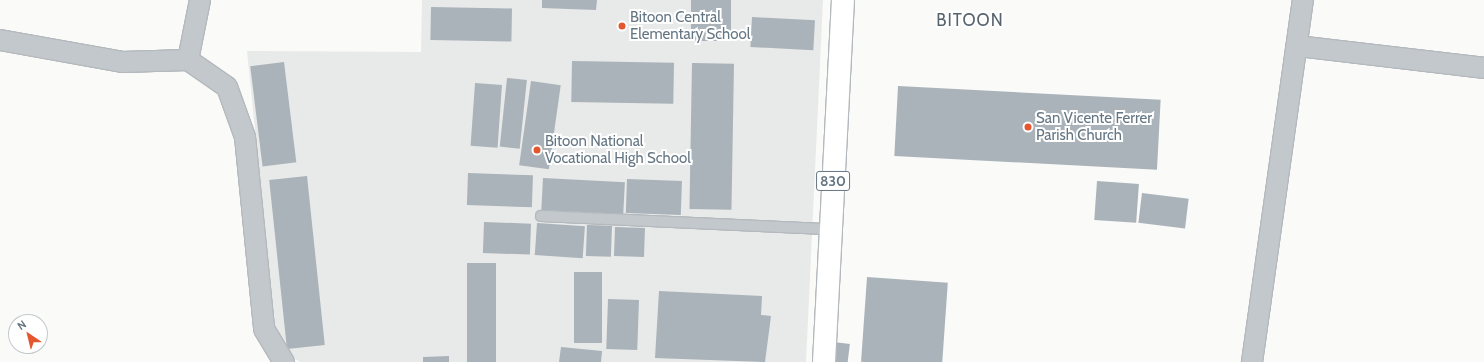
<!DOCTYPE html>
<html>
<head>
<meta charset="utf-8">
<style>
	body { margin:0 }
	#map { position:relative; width:1484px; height:362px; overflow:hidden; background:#fafaf8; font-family:Cabin,sans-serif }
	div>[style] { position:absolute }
	.built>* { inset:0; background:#e8e9e9 }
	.building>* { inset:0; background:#aab3b9; transform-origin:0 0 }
	.roads { filter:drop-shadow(1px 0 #b4b9bd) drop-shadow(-1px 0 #b4b9bd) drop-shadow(0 1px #b4b9bd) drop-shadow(0 -1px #b4b9bd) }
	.service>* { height:10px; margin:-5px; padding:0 5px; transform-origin:5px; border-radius:5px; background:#c3c8cc }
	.minor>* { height:20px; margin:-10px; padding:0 10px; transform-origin:10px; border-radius:10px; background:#c3c8cc }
	.trunk>* { height:22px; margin:-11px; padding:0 11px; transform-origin:11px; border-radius:11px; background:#fff }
	.dots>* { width:11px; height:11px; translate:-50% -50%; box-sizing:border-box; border:2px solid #fff; border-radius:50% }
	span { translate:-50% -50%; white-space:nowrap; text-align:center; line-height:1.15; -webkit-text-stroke:4px #fff; paint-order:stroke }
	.shield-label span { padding:1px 3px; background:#fff; border:1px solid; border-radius:3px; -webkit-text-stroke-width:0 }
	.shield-label { font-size:14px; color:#657683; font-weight:700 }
	.poi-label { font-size:15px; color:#657683 }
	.left { translate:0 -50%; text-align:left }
	.quarter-label { font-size:17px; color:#57646e; letter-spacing:1px }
	.north { position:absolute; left:8px; top:314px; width:40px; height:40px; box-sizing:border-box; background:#fff; border:1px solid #c1c8cd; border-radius:50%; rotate:325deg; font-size:11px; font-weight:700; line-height:16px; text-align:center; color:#657683 }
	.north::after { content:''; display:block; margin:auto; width:14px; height:18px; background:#e4572e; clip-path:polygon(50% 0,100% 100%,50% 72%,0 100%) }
</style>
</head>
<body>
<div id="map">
	<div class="built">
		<i style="clip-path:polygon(422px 0,823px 0,806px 362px,300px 362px,285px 352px,276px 333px,247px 51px,421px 52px)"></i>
	</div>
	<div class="building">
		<i style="clip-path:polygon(542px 0,597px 0,596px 10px,542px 8px)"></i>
		<i style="left:691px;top:0;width:40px;height:41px"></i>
		<i style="left:431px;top:7px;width:81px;height:33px;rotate:1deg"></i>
		<i style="left:752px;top:17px;width:63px;height:30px;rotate:3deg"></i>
		<i style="left:572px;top:61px;width:102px;height:41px;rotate:1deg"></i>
		<i style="left:284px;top:62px;width:101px;height:34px;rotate:83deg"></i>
		<i style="left:692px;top:63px;width:42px;height:146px;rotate:1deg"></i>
		<i style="left:507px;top:78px;width:20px;height:69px;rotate:6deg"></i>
		<i style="left:531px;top:81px;width:30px;height:85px;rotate:8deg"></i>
		<i style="left:475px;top:83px;width:27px;height:63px;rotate:4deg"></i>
		<i style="left:898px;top:86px;width:263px;height:70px;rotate:3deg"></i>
		<i style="left:468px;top:173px;width:65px;height:32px;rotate:2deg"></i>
		<i style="left:307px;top:176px;width:170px;height:38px;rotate:84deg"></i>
		<i style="left:543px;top:178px;width:82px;height:32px;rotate:3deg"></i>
		<i style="left:627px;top:179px;width:55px;height:34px;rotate:2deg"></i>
		<i style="left:1097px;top:181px;width:42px;height:39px;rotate:4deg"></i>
		<i style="left:1142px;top:193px;width:47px;height:30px;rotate:7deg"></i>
		<i style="left:484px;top:222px;width:47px;height:31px;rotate:2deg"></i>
		<i style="left:537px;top:223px;width:48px;height:32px;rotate:4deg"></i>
		<i style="left:587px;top:225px;width:25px;height:31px;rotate:2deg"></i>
		<i style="left:615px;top:227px;width:30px;height:29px;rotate:2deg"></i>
		<i style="left:467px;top:263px;width:29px;height:99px"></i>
		<i style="left:574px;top:272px;width:28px;height:71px"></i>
		<i style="left:867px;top:277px;width:81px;height:85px;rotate:4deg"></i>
		<i style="clip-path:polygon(659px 291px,762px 296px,761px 315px,771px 316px,765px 362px,655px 358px)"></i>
		<i style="left:608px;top:299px;width:31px;height:50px;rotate:2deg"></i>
		<i style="left:834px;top:342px;width:16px;height:20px;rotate:7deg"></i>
		<i style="clip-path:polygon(561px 347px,602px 351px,601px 362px,559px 362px)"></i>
		<i style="clip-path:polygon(449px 356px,449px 362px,423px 362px,423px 357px)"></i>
	</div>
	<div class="roads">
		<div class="service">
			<i style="left:541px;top:216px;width:290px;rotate:2.6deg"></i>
		</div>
		<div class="minor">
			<i style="left:0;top:40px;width:124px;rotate:10.2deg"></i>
			<i style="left:122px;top:62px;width:66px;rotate:-1.7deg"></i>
			<i style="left:188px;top:60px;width:47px;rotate:34.7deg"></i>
			<i style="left:227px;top:87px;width:53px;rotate:70.2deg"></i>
			<i style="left:245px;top:137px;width:193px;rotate:84.3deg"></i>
			<i style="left:264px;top:329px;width:39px;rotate:59deg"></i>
			<i style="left:1298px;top:46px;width:187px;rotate:6.7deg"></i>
			<i style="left:188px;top:60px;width:61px;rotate:-78.7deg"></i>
			<i style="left:1252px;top:362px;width:366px;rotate:-82deg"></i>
		</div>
		<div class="trunk">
			<i style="left:824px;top:362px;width:362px;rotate:-87deg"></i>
		</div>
	</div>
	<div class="dots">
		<i style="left:622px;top:26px;background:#e4572e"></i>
		<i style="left:1028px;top:127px;background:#e4572e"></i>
		<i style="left:537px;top:150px;background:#e4572e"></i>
	</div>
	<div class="shield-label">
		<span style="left:833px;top:181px">830</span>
	</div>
	<div class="poi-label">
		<span class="left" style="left:630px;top:26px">Bitoon Central<br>Elementary School</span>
		<span class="left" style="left:1036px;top:127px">San Vicente Ferrer<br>Parish Church</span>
		<span class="left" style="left:545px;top:150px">Bitoon National<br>Vocational High School</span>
	</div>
	<div class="quarter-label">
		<span style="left:970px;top:21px">BITOON</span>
	</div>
	<div class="north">N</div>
</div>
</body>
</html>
